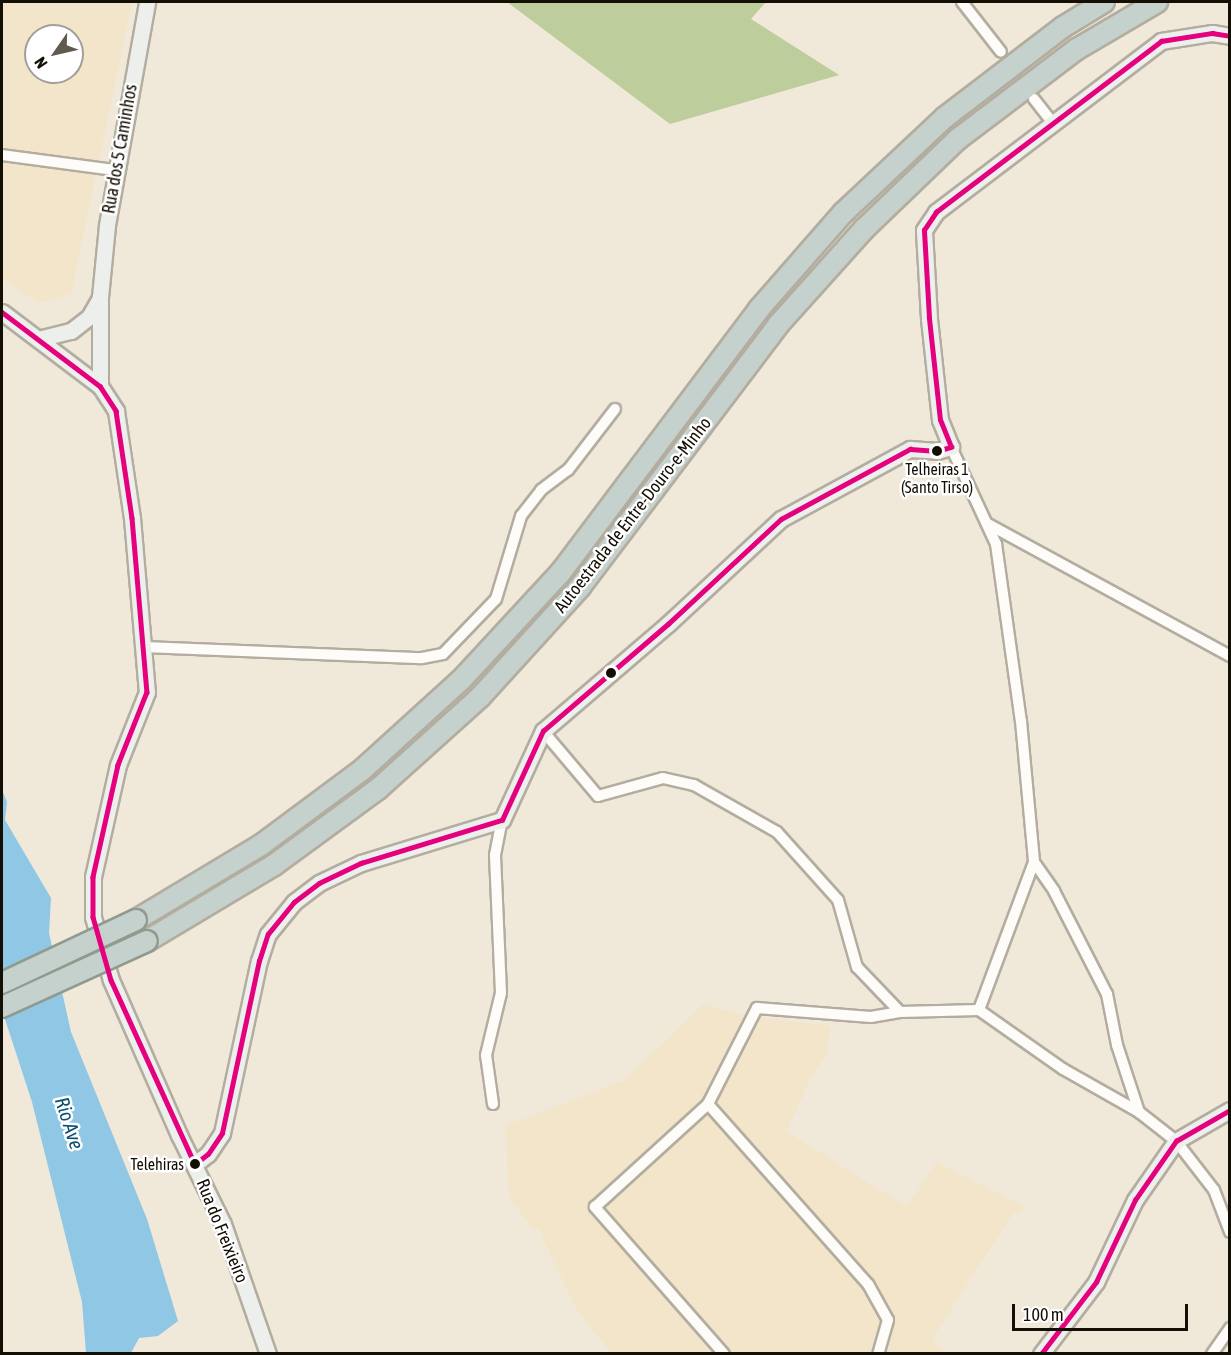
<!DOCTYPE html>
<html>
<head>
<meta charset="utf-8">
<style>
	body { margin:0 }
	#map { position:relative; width:1231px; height:1355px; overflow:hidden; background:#f0e8d8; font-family:"Asap Condensed",sans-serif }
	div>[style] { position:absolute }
	.built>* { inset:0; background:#f3e5c9 }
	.forest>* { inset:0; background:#becd9c }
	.water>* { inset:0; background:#8fc7e5 }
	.street-tunnel>* { height:10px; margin-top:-5px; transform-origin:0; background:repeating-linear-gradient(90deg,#cfc7b8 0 10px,transparent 0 15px) }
	.roads { filter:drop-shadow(2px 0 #b3ada0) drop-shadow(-2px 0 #b3ada0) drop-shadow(0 2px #b3ada0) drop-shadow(0 -2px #b3ada0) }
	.street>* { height:10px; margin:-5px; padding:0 5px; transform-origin:5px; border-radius:5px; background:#fdfcf9 }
	.secondary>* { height:15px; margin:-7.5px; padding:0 7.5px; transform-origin:7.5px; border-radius:7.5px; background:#edefec }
	.highway>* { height:20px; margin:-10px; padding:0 10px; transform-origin:10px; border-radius:10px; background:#c5d1cc }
	.bridges { filter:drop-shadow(2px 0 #909a8f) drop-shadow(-2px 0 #909a8f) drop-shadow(0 2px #909a8f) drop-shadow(0 -2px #909a8f) }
	.highway-bridge>* { height:20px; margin:-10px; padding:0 10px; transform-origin:10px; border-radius:10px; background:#c5d1cc }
	.bus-1>* { height:4.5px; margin:-2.25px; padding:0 2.25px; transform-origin:2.25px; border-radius:2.25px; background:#e5007d }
	.dots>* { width:16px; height:16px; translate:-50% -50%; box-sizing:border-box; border:3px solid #fff; border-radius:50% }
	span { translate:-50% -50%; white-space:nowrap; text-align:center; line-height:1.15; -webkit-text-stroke:5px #fff; paint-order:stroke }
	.bus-label { font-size:16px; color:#140f05 }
	.right { translate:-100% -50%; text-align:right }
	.street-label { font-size:18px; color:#140f05 }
	.water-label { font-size:20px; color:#0d5172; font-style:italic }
	.frame { position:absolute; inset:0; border:3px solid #140f05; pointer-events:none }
	.north { position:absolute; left:24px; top:24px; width:60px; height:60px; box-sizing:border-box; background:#fff; border:2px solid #a19f9b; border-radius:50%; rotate:236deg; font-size:16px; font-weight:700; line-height:24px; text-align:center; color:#140f05 }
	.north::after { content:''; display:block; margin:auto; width:21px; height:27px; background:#615b4f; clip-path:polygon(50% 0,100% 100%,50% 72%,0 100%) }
	.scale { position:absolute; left:1012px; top:1304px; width:176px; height:27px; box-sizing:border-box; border:3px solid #140f05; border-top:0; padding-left:8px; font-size:18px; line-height:21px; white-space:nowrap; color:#140f05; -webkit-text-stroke:4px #fff; paint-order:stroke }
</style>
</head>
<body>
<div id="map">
	<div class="built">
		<i style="clip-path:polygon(evenodd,2px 2px,132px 2px,71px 294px,38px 303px,2px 278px,2px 2px,36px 36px,72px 36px,72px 72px,36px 72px,36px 36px)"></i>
		<i style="clip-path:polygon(704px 1004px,741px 1015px,830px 1026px,828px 1052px,809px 1081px,787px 1132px,907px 1207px,937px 1162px,1027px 1208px,1012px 1215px,932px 1339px,946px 1353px,611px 1353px,577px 1310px,539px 1230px,530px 1226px,509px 1196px,505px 1126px,623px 1081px)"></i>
	</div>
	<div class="forest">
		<i style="clip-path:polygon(507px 2px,766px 2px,751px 19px,839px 75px,670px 124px)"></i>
	</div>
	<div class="water">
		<i style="clip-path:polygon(2px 790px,7px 802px,5px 820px,51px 898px,49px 933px,71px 1032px,147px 1219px,178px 1321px,158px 1336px,139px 1338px,131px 1353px,86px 1353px,82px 1302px,32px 1102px,2px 1010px)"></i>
	</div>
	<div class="street-tunnel">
		<i style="left:1001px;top:52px;width:48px;rotate:54.3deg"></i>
	</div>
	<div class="roads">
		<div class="street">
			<i style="left:962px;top:2px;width:63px;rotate:52deg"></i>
			<i style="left:1034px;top:99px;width:31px;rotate:52deg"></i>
			<i style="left:2px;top:155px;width:114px;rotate:7.6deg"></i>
			<i style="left:951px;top:447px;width:107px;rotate:65.1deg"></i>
			<i style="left:996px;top:544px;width:179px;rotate:82deg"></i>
			<i style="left:1021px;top:721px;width:142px;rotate:84.7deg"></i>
			<i style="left:1034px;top:862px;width:35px;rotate:55deg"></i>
			<i style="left:1054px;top:891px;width:116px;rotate:62.8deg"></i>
			<i style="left:1107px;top:994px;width:52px;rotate:78.9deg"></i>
			<i style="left:1117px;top:1045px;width:71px;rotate:71.8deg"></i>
			<i style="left:1139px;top:1112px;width:47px;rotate:38.1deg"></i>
			<i style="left:1176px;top:1141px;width:62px;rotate:52.2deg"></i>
			<i style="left:1214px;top:1190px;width:45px;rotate:69.1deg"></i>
			<i style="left:988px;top:524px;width:276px;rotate:28.6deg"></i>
			<i style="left:144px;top:647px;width:278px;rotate:2.3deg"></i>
			<i style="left:422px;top:658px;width:21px;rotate:-11deg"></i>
			<i style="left:443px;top:654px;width:76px;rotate:-46.1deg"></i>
			<i style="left:496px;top:599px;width:87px;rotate:-73.2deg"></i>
			<i style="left:521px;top:516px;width:33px;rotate:-52deg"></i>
			<i style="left:541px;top:490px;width:34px;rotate:-37deg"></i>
			<i style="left:568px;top:470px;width:77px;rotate:-52.4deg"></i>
			<i style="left:543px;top:731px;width:85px;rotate:49.8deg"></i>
			<i style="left:598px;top:796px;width:67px;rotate:-15.5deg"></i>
			<i style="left:663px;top:778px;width:32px;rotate:13deg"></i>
			<i style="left:694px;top:785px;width:95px;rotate:29.5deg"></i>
			<i style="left:777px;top:832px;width:91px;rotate:48.1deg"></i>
			<i style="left:838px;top:900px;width:70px;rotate:74.2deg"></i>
			<i style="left:857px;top:967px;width:62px;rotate:46.3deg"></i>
			<i style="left:1034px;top:862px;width:158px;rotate:110.4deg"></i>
			<i style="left:979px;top:1010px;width:103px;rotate:35.1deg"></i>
			<i style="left:1063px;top:1069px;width:87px;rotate:29.5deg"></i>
			<i style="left:493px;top:1104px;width:49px;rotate:-98.1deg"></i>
			<i style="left:486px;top:1055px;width:64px;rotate:-76.4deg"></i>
			<i style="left:501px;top:993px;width:138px;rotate:-92.5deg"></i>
			<i style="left:495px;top:855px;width:36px;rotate:-79deg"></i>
			<i style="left:708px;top:1104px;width:241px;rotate:48.4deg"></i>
			<i style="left:868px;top:1284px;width:41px;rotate:60.9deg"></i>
			<i style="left:888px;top:1320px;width:35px;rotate:106deg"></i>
			<i style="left:724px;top:1354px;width:196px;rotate:-131.3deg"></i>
			<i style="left:595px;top:1207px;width:153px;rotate:-42.3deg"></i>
			<i style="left:708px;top:1104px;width:108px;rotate:-63deg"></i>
			<i style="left:757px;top:1008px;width:114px;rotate:4.5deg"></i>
			<i style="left:871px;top:1017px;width:29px;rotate:-10deg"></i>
			<i style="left:900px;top:1012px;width:79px;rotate:-1.5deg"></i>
			<i style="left:1212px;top:1354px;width:32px;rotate:-55deg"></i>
		</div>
		<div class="secondary">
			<i style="left:2px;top:312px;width:123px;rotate:37.1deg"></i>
			<i style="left:100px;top:386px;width:30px;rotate:57deg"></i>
			<i style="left:116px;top:411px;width:108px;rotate:81.5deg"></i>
			<i style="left:132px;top:518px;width:175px;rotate:85.1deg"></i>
			<i style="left:147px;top:692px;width:79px;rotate:111.7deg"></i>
			<i style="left:118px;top:765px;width:115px;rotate:102.6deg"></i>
			<i style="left:93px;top:877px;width:40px;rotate:90deg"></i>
			<i style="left:93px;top:917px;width:66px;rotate:74.1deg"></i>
			<i style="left:111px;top:980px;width:169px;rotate:66.3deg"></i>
			<i style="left:179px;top:1135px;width:99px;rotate:63.7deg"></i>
			<i style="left:223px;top:1224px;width:138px;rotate:70.9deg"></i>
			<i style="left:38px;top:339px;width:34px;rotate:-14deg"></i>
			<i style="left:71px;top:331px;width:23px;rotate:-38deg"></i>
			<i style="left:89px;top:317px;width:20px;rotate:-60deg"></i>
			<i style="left:100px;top:386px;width:89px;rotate:-90deg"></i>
			<i style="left:100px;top:297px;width:72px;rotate:-84.4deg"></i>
			<i style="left:107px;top:225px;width:227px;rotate:-79.8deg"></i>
			<i style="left:195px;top:1164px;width:16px;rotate:-38deg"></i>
			<i style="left:208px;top:1154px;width:25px;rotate:-56deg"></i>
			<i style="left:222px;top:1133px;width:176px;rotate:-77.9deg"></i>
			<i style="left:259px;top:961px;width:28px;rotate:-72deg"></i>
			<i style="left:268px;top:934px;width:41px;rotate:-50.9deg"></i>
			<i style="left:294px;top:902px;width:31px;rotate:-37deg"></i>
			<i style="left:319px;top:883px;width:47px;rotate:-25.5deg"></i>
			<i style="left:361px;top:863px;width:147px;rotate:-17deg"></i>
			<i style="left:502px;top:820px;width:98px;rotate:-65.3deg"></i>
			<i style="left:543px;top:731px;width:165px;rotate:-40.6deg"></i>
			<i style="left:668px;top:624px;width:154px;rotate:-42.9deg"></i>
			<i style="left:781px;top:519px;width:147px;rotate:-28.5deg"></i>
			<i style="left:910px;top:449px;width:27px;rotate:4deg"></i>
			<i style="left:937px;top:451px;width:15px;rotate:-16deg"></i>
			<i style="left:951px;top:447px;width:29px;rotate:-112deg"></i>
			<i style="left:940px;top:420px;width:103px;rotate:-96.2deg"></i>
			<i style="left:929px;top:318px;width:88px;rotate:-93.3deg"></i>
			<i style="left:924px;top:230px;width:22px;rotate:-56deg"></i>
			<i style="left:936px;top:212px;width:283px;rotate:-37.2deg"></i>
			<i style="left:1161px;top:41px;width:52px;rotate:-8.9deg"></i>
			<i style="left:1212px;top:33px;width:18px;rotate:9deg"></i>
			<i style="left:1041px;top:1354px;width:91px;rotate:-52.6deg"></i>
			<i style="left:1096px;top:1282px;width:91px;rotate:-64.6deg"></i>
			<i style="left:1135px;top:1200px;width:72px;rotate:-55.2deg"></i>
			<i style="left:1176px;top:1141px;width:62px;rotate:-29.9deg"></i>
		</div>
		<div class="highway">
			<i style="left:136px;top:920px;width:146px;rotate:-31deg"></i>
			<i style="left:261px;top:845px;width:126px;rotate:-36.6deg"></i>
			<i style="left:362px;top:770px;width:135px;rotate:-42.3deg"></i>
			<i style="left:462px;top:679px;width:146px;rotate:-47.2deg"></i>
			<i style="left:561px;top:572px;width:329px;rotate:-53deg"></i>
			<i style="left:759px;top:309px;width:128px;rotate:-48.8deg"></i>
			<i style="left:843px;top:213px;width:139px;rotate:-43.2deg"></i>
			<i style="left:944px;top:118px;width:150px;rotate:-37.4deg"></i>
			<i style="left:1063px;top:27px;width:48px;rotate:-31.4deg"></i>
			<i style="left:147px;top:941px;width:148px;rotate:-30.9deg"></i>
			<i style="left:274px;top:865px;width:129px;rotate:-36.2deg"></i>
			<i style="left:378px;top:789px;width:137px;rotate:-42deg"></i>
			<i style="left:480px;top:697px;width:149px;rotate:-47.7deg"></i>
			<i style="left:580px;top:587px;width:328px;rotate:-52.9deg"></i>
			<i style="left:778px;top:325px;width:129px;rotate:-48.1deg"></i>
			<i style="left:864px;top:229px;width:130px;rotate:-43.8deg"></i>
			<i style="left:958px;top:139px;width:149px;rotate:-37.1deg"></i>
			<i style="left:1077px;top:49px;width:93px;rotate:-30.4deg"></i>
		</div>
	</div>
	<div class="bridges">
		<div class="highway-bridge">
			<i style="left:2px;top:983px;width:148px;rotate:-25.2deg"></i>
			<i style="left:2px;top:1007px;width:159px;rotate:-24.5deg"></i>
		</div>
	</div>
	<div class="bus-1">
		<i style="left:2px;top:312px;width:123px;rotate:37.1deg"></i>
		<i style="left:100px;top:386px;width:30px;rotate:57deg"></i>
		<i style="left:116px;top:411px;width:108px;rotate:81.5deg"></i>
		<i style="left:132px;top:518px;width:175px;rotate:85.1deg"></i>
		<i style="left:147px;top:692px;width:79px;rotate:111.7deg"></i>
		<i style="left:118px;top:765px;width:115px;rotate:102.6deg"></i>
		<i style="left:93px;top:877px;width:40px;rotate:90deg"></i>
		<i style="left:93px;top:917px;width:66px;rotate:74.1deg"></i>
		<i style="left:111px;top:980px;width:202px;rotate:65.5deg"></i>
		<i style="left:951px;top:447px;width:29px;rotate:-112deg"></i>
		<i style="left:940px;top:420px;width:103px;rotate:-96.2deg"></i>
		<i style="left:929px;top:318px;width:88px;rotate:-93.3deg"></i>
		<i style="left:924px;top:230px;width:22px;rotate:-56deg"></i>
		<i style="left:936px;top:212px;width:283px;rotate:-37.2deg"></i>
		<i style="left:1161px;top:41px;width:52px;rotate:-8.9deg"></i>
		<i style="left:1212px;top:33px;width:18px;rotate:9deg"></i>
		<i style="left:195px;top:1164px;width:16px;rotate:-38deg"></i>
		<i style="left:208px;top:1154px;width:25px;rotate:-56deg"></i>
		<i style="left:222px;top:1133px;width:176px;rotate:-77.9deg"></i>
		<i style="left:259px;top:961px;width:28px;rotate:-72deg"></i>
		<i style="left:268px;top:934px;width:41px;rotate:-50.9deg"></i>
		<i style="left:294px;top:902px;width:31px;rotate:-37deg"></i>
		<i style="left:319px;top:883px;width:47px;rotate:-25.5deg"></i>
		<i style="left:361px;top:863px;width:147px;rotate:-17deg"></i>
		<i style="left:502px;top:820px;width:98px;rotate:-65.3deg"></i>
		<i style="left:543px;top:731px;width:165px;rotate:-40.6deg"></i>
		<i style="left:668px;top:624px;width:154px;rotate:-42.9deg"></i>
		<i style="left:781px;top:519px;width:147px;rotate:-28.5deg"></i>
		<i style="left:910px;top:449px;width:27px;rotate:4deg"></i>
		<i style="left:937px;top:451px;width:15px;rotate:-16deg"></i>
		<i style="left:1041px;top:1354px;width:91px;rotate:-52.6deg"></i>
		<i style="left:1096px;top:1282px;width:91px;rotate:-64.6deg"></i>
		<i style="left:1135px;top:1200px;width:72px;rotate:-55.2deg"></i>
		<i style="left:1176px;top:1141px;width:62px;rotate:-29.9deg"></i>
	</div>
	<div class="dots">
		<i style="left:937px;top:451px;background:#140f05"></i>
		<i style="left:611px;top:673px;background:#140f05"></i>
		<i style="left:195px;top:1164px;background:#140f05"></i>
	</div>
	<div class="bus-label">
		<span style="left:937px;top:478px">Telheiras 1<br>(Santo Tirso)</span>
		<span class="right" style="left:184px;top:1164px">Telehiras</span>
	</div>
	<div class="street-label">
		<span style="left:120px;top:149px;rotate:-80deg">Rua dos 5 Caminhos</span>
		<span style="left:633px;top:515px;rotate:-52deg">Autoestrada de Entre-Douro-e-Minho</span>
		<span style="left:222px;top:1231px;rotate:68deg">Rua do Freixieiro</span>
	</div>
	<div class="water-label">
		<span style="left:70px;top:1123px;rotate:72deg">Rio Ave</span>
	</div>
	<div class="frame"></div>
	<div class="north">N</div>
	<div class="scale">100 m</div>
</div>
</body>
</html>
